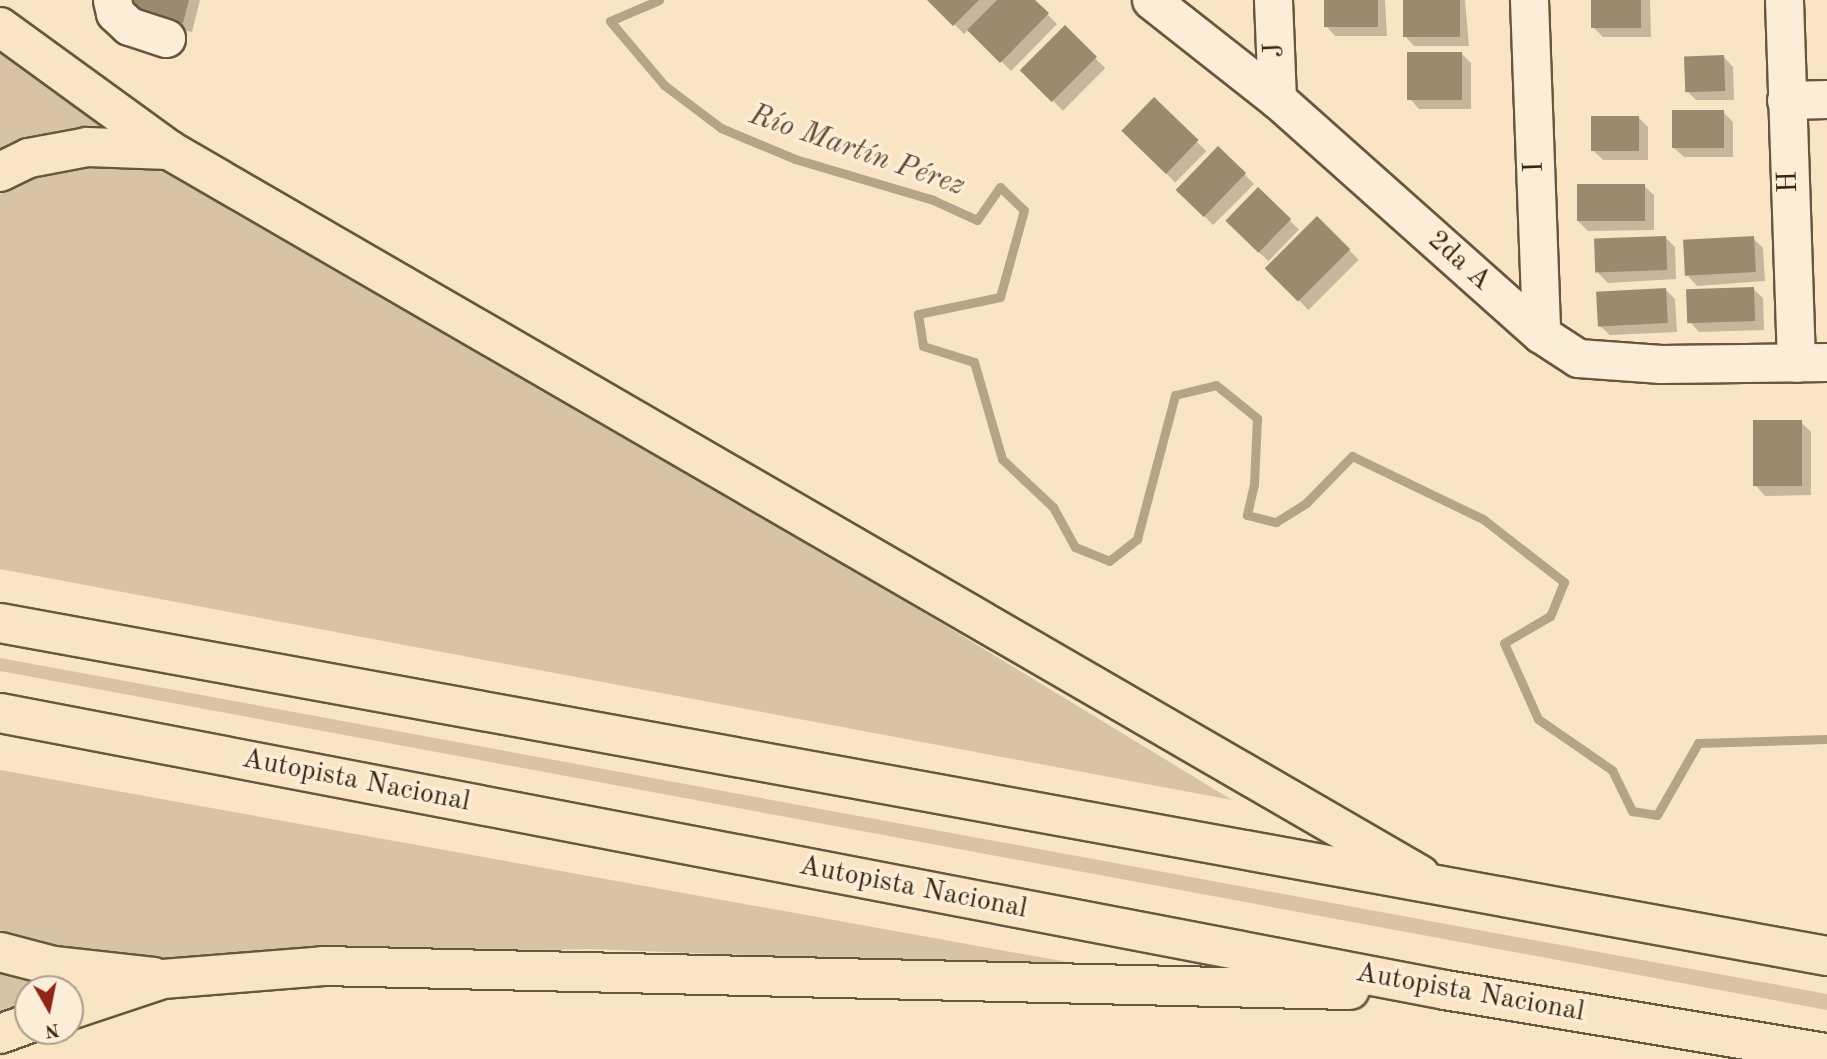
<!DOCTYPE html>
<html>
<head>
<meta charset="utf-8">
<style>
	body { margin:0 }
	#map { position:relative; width:1827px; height:1059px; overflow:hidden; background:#f9e4c3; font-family:"Old Standard TT",serif }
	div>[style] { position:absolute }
	.green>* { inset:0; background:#d8c4a5 }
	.shadow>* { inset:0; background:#0003; transform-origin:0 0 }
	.stream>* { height:9px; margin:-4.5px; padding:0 4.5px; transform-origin:4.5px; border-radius:4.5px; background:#b7a386 }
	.building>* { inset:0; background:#9c896e; transform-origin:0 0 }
	.roads { filter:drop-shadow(2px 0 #68563e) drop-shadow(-2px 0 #68563e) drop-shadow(0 2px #68563e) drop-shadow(0 -2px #68563e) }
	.minor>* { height:37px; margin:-18.5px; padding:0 18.5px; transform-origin:18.5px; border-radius:18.5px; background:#fbedd8 }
	.highway>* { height:38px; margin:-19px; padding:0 19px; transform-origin:19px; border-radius:19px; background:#f9e4c3 }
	span { translate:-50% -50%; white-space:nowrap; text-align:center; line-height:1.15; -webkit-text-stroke:7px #fbedd8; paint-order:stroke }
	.street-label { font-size:28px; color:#382611 }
	.water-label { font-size:30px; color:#5e4c34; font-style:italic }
	.north { position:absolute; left:14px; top:975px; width:70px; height:70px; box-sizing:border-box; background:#fbedd8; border:2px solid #ad9d88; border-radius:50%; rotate:171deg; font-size:19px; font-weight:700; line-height:28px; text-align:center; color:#382611 }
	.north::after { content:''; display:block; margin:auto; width:24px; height:32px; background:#8f2418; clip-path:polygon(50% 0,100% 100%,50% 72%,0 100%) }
</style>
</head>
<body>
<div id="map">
	<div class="green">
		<i style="clip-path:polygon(0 45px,134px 134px,0 155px)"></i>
		<i style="clip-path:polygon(122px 159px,170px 171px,790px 531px,1232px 800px,0 569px,0 184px)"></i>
		<i style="clip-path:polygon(0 658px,1827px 994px,1827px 1010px,0 671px)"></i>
		<i style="clip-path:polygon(0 770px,1106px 969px,589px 949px,162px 960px,58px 948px,0 930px)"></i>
		<i style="clip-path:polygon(0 969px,89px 991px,70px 999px,70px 989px,28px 989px,28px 1015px,0 1026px)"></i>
	</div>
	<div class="shadow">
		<i style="clip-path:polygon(130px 0,200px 0,192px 32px,137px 19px)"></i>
		<i style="clip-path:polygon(930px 0,1033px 0,1057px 24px,1011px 71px,969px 29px,964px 34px)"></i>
		<i style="clip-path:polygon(1326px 0,1385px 0,1387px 36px,1335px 36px,1326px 26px)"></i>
		<i style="clip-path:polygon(1404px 0,1465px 0,1469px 46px,1414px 46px,1405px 36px)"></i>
		<i style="clip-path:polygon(1593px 0,1650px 0,1651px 37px,1603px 37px,1593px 27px)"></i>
		<i style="left:1065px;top:28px;width:57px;height:60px;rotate:45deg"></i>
		<i style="clip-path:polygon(1461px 53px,1471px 63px,1471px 109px,1419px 109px,1410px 99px)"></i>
		<i style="clip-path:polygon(1724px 57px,1733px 67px,1734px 100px,1696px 100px,1686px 90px)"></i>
		<i style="left:1154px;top:99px;width:74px;height:44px;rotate:45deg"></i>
		<i style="clip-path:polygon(1723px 112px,1733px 122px,1733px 157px,1684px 157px,1674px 148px)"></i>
		<i style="clip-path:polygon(1638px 117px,1648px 127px,1648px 160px,1603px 160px,1594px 151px)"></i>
		<i style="left:1218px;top:148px;width:51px;height:58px;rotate:45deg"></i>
		<i style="clip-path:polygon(1644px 186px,1654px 195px,1654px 230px,1588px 231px,1578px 221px)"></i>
		<i style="left:1258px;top:190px;width:57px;height:44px;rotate:44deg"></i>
		<i style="left:1317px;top:218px;width:59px;height:71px;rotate:45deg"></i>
		<i style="clip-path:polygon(1665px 237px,1675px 247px,1676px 279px,1608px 283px,1598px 273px)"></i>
		<i style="clip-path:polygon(1753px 238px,1763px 248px,1765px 281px,1697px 286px,1688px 276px)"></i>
		<i style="clip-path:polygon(1665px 289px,1675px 299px,1677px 332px,1610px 335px,1600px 326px)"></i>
		<i style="clip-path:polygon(1753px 289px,1763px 298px,1764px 330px,1699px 332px,1690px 322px)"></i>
		<i style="clip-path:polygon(1801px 422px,1811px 432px,1811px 495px,1765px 496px,1756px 486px)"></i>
	</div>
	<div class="stream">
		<i style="left:659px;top:0;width:53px;rotate:156.8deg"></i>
		<i style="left:610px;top:21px;width:84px;rotate:49.8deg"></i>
		<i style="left:664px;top:85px;width:71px;rotate:37deg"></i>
		<i style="left:721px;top:128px;width:80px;rotate:22.7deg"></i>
		<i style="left:795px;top:159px;width:144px;rotate:16.5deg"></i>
		<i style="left:933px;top:200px;width:48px;rotate:24.4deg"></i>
		<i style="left:977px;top:220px;width:40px;rotate:-55.1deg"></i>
		<i style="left:1000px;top:187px;width:33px;rotate:44deg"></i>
		<i style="left:1024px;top:210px;width:90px;rotate:105.4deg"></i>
		<i style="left:1000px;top:297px;width:84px;rotate:168.3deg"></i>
		<i style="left:918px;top:314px;width:32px;rotate:81deg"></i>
		<i style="left:923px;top:346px;width:53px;rotate:17.4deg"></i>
		<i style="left:974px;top:362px;width:101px;rotate:73.9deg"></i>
		<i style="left:1002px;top:459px;width:70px;rotate:43.3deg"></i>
		<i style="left:1053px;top:507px;width:46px;rotate:61.2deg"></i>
		<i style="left:1075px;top:547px;width:37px;rotate:22deg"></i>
		<i style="left:1109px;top:561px;width:36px;rotate:-38deg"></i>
		<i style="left:1137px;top:539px;width:149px;rotate:-75.2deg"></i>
		<i style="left:1175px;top:395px;width:42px;rotate:-13.7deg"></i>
		<i style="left:1216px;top:385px;width:53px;rotate:38.8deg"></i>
		<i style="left:1257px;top:418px;width:66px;rotate:92.6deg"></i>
		<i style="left:1254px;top:484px;width:32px;rotate:103deg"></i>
		<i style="left:1247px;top:515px;width:30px;rotate:14deg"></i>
		<i style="left:1276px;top:522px;width:36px;rotate:-32deg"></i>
		<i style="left:1306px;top:503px;width:66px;rotate:-45.6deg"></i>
		<i style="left:1352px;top:456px;width:145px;rotate:25.7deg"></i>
		<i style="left:1483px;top:519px;width:103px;rotate:37.9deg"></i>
		<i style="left:1564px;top:582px;width:37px;rotate:112deg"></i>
		<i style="left:1550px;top:616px;width:53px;rotate:149.6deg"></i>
		<i style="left:1504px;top:643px;width:83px;rotate:65.9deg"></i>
		<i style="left:1538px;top:719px;width:90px;rotate:34.6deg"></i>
		<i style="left:1612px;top:770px;width:46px;rotate:64deg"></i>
		<i style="left:1632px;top:811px;width:25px;rotate:9deg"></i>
		<i style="left:1657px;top:815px;width:83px;rotate:-60.3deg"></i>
		<i style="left:1698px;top:743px;width:129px;rotate:-1.8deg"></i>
	</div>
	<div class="building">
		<i style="clip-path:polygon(128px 0,189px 0,183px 23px,126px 10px)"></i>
		<i style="clip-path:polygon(927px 0,979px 0,953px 26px)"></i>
		<i style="clip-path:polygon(997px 0,1035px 0,1049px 13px,1000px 63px,967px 30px)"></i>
		<i style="left:1324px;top:0;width:54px;height:27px"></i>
		<i style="left:1403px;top:0;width:57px;height:37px"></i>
		<i style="left:1591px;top:0;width:50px;height:28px"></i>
		<i style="left:1065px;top:25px;width:45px;height:64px;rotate:45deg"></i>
		<i style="left:1407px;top:52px;width:55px;height:48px"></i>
		<i style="left:1724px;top:55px;width:36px;height:40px;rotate:88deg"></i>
		<i style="left:1154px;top:97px;width:62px;height:47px;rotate:44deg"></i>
		<i style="left:1724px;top:110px;width:38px;height:52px;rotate:90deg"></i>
		<i style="left:1591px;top:116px;width:48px;height:35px"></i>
		<i style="left:1218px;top:146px;width:39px;height:61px;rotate:44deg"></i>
		<i style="left:1645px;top:184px;width:37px;height:68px;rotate:90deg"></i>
		<i style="left:1258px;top:187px;width:46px;height:47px;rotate:44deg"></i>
		<i style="left:1317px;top:216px;width:47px;height:74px;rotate:45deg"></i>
		<i style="left:1666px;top:236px;width:34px;height:72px;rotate:88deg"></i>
		<i style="left:1754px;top:236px;width:36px;height:71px;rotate:87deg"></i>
		<i style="left:1754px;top:287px;width:34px;height:68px;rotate:88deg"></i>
		<i style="left:1666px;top:288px;width:35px;height:70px;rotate:87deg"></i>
		<i style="left:1802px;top:420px;width:66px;height:49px;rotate:90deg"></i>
	</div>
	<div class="roads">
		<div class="minor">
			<i style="left:112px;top:0;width:13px;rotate:77deg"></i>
			<i style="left:115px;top:13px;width:19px;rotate:43deg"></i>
			<i style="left:129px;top:26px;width:39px;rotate:18deg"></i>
			<i style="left:1151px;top:0;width:160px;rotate:38.2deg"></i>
			<i style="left:1277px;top:99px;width:353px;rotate:41.7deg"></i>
			<i style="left:1541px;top:334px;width:44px;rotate:33deg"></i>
			<i style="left:1578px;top:358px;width:83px;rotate:4.1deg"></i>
			<i style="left:1661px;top:364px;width:166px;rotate:-0.7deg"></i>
			<i style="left:1273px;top:0;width:99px;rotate:87.7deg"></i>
			<i style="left:1529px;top:0;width:334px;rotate:87.9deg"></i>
			<i style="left:1784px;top:0;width:363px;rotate:88.1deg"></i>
			<i style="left:1786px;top:100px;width:41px;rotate:-1.4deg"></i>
		</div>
		<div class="highway">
			<i style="left:0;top:27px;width:209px;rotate:36deg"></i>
			<i style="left:169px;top:150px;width:1446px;rotate:30.09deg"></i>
			<i style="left:0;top:172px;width:32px;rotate:-26deg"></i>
			<i style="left:29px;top:158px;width:59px;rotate:-10.7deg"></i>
			<i style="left:87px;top:147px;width:82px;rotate:2.1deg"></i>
			<i style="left:0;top:623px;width:1857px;rotate:10.33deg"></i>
			<i style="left:0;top:713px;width:1471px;rotate:10.85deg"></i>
			<i style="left:1445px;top:990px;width:387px;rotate:9.4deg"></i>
			<i style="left:0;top:952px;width:56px;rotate:14.5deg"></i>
			<i style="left:54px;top:966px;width:100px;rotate:6.3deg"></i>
			<i style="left:70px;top:1010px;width:98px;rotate:-18.4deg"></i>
			<i style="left:163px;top:979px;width:161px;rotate:-4.6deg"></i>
			<i style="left:323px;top:966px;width:1027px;rotate:1.34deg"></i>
			<i style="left:0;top:1034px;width:30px;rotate:-20deg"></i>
		</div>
	</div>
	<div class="street-label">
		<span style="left:1275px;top:50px;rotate:-93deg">J</span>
		<span style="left:1535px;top:167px;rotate:-92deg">I</span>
		<span style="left:1789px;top:182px;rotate:-92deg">H</span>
		<span style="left:1459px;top:261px;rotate:42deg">2da A</span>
		<span style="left:356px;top:781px;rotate:11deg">Autopista Nacional</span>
		<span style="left:913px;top:888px;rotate:11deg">Autopista Nacional</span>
		<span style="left:1470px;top:993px;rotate:10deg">Autopista Nacional</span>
	</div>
	<div class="water-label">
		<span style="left:857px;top:151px;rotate:19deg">Río Martín Pérez</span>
	</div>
	<div class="north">N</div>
</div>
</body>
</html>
